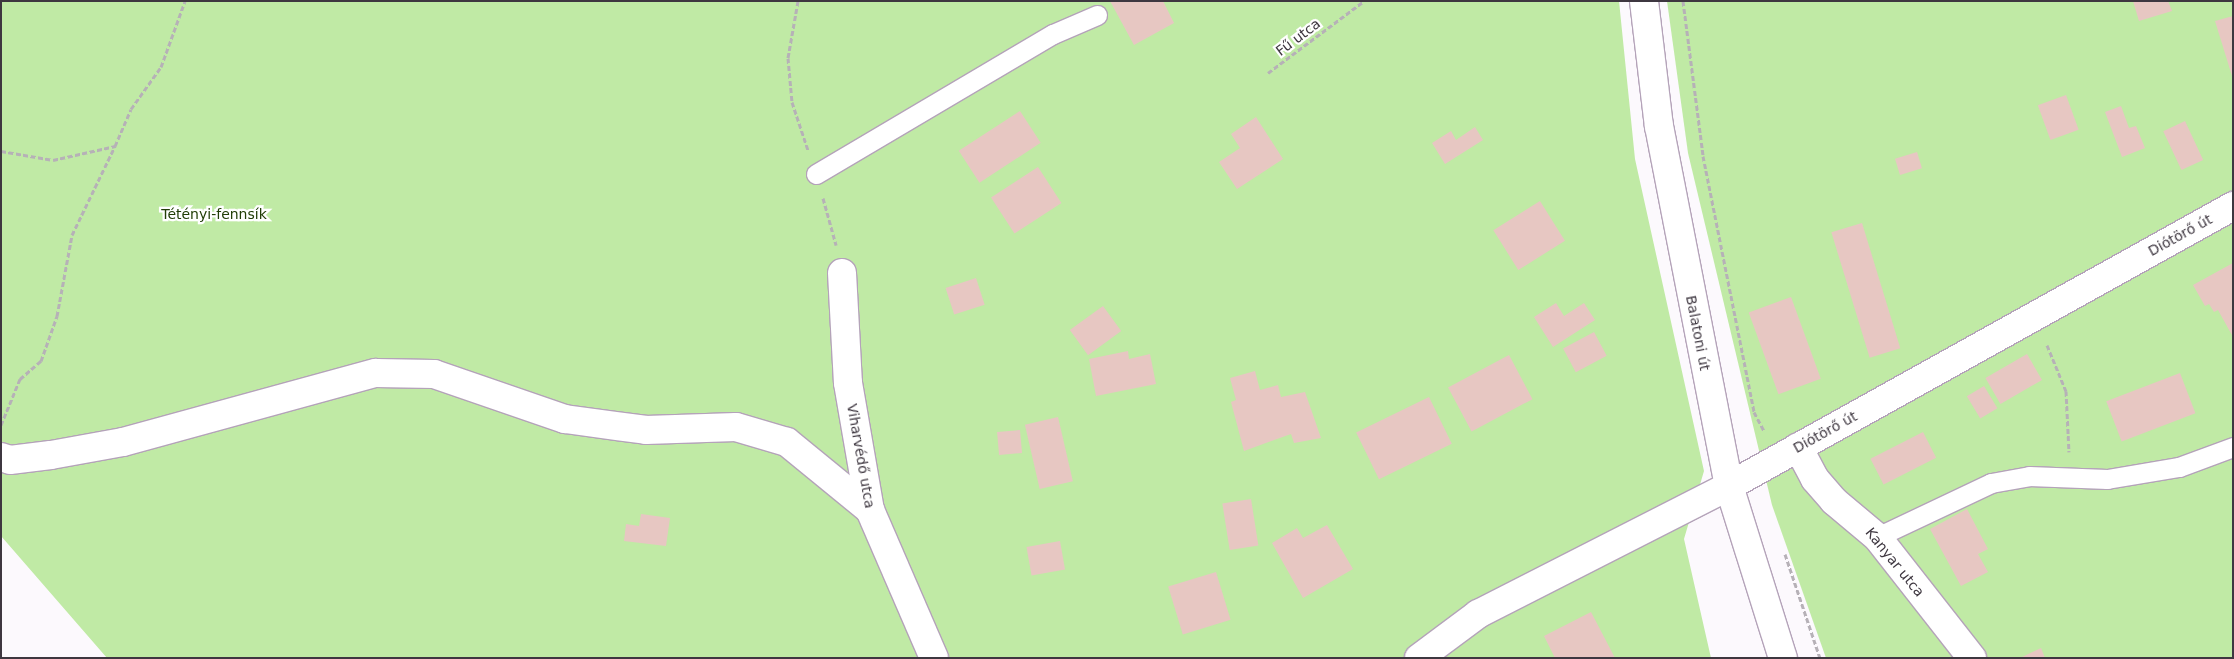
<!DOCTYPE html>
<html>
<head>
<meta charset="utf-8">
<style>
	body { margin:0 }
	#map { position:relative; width:2234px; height:659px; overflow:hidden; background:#fcf9fd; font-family:"DejaVu Sans",sans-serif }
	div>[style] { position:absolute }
	.green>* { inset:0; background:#c0eaa5 }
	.building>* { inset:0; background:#e7c7c2; transform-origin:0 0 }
	.path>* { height:3px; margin-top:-1.5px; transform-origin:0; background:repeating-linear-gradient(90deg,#b6b1b7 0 5px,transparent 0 7.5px) }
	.roads { filter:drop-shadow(1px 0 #b4a3b9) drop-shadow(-1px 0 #b4a3b9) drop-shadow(0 1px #b4a3b9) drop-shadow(0 -1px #b4a3b9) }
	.lane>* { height:19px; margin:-9.5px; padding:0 9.5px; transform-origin:9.5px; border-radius:9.5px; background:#fff }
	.street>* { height:28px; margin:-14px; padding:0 14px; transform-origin:14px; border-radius:14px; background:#fff }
	.primary>* { height:28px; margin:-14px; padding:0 14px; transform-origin:14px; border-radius:14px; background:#fff }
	span { translate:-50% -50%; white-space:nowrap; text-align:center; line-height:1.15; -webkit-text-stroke:4.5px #fff; paint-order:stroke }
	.street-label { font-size:14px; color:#3e3740 }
	.park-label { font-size:14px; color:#213d06 }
	.frame { position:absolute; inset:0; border:2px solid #3e3740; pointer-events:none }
</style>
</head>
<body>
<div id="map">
	<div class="green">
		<i style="clip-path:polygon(1px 1px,1619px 1px,1635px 159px,1704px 471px,1684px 539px,1711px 658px,107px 658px,1px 536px)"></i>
		<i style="clip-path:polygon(1667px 1px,2233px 1px,2233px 658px,1826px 658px,1772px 505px,1688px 153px)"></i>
	</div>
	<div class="building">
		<i style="clip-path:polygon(1110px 1px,1163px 1px,1174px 23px,1134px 45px)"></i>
		<i style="clip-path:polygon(2133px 1px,2168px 1px,2172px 11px,2139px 21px)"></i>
		<i style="clip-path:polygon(2233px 16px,2233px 76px,2232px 76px,2215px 21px)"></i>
		<i style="left:2066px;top:95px;width:37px;height:30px;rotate:70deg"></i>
		<i style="clip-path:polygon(2121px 106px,2129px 128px,2136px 126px,2145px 148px,2122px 157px,2105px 112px)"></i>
		<i style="left:1020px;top:111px;width:38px;height:73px;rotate:57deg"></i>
		<i style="clip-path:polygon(1256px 117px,1283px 159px,1237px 189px,1219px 162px,1240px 148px,1231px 134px)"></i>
		<i style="left:2185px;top:121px;width:43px;height:24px;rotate:65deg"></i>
		<i style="clip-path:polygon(1475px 127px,1483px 140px,1445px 164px,1432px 143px,1451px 131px,1456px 140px)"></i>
		<i style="left:1917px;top:152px;width:17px;height:23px;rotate:73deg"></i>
		<i style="left:1038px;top:167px;width:43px;height:56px;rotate:57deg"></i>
		<i style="left:1540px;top:201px;width:47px;height:55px;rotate:58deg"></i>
		<i style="left:1862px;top:223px;width:131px;height:32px;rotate:73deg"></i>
		<i style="clip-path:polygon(2233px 263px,2233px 337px,2218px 310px,2214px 312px,2209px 304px,2205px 306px,2193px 285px)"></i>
		<i style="left:976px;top:278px;width:28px;height:32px;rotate:72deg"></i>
		<i style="left:1791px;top:297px;width:87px;height:45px;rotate:70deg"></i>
		<i style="clip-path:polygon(1556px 303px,1564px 316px,1584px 303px,1595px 320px,1553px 347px,1534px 317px)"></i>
		<i style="left:1103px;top:306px;width:31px;height:41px;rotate:54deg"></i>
		<i style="left:1594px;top:332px;width:27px;height:35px;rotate:62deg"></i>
		<i style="clip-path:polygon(1128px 351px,1129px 359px,1150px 354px,1156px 384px,1096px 396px,1089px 359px)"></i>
		<i style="left:2027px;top:354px;width:30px;height:48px;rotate:60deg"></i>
		<i style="left:1509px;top:355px;width:50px;height:69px;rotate:62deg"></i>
		<i style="clip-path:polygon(1255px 371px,1260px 390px,1278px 385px,1281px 397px,1305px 392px,1321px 438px,1294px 443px,1291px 434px,1244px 451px,1231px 402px,1236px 400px,1230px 378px)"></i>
		<i style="left:2180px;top:373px;width:43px;height:79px;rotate:69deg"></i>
		<i style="left:1984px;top:386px;width:26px;height:20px;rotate:59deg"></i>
		<i style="left:1429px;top:397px;width:52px;height:81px;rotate:64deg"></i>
		<i style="left:1058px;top:417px;width:66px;height:34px;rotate:77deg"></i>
		<i style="left:1020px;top:430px;width:23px;height:23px;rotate:85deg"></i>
		<i style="left:1923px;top:432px;width:29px;height:59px;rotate:63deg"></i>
		<i style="left:1251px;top:499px;width:47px;height:29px;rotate:81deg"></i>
		<i style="clip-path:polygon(1967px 509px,1988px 549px,1978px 554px,1988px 572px,1961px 586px,1930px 529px)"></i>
		<i style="clip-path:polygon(641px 514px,670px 518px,666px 546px,624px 541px,626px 524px,639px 526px)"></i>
		<i style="clip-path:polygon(1327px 525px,1353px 569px,1303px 598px,1272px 543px,1297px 528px,1303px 538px)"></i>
		<i style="left:1060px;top:541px;width:29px;height:34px;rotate:80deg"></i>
		<i style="left:1216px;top:572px;width:50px;height:50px;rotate:73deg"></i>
		<i style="clip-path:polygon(1591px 612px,1615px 658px,1555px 658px,1544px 636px)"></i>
		<i style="clip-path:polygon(2041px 648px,2045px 658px,2020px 658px)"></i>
	</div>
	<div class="path">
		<i style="left:798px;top:1px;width:58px;rotate:100deg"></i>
		<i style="left:788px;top:58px;width:44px;rotate:84.8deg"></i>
		<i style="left:792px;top:102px;width:51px;rotate:71.6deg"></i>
		<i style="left:1683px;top:1px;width:156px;rotate:82.6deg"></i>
		<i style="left:1703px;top:156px;width:261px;rotate:78.7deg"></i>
		<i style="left:1754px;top:412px;width:21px;rotate:62deg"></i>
		<i style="left:1268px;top:73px;width:120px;rotate:-36.9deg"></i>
		<i style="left:1px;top:151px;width:53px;rotate:9.8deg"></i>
		<i style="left:53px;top:160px;width:64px;rotate:-12.7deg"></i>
		<i style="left:115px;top:146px;width:40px;rotate:-66.6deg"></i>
		<i style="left:131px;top:109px;width:52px;rotate:-54.5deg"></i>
		<i style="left:161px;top:67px;width:70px;rotate:-70deg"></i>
		<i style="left:823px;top:198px;width:49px;rotate:74.5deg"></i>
		<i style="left:2047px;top:345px;width:50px;rotate:67.6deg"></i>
		<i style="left:2066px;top:391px;width:61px;rotate:87.2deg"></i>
		<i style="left:1px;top:425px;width:50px;rotate:-67.6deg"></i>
		<i style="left:20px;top:379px;width:28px;rotate:-41deg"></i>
		<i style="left:41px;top:361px;width:48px;rotate:-70.4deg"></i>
		<i style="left:57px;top:316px;width:82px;rotate:-79.5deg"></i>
		<i style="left:72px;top:235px;width:99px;rotate:-64.2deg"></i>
		<i style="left:1785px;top:554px;width:110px;rotate:71.4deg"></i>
	</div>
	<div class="roads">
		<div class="lane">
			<i style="left:816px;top:174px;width:275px;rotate:-30.6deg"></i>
			<i style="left:1053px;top:34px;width:48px;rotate:-23.4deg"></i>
			<i style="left:1877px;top:537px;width:126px;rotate:-25.3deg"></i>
			<i style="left:1991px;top:483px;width:39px;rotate:-10deg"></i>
			<i style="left:2029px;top:476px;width:78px;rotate:2.2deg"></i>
			<i style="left:2107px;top:479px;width:73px;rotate:-9.5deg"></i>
			<i style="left:2179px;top:467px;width:58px;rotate:-20.3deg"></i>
		</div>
		<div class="street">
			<i style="left:842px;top:273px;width:110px;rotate:86.9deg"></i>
			<i style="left:848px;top:383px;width:129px;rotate:80.2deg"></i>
			<i style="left:870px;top:510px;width:161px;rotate:66.6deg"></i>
			<i style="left:1798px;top:447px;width:36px;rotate:62deg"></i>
			<i style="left:1815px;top:479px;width:29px;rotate:49deg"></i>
			<i style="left:1834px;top:501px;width:56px;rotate:39.9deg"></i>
			<i style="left:1877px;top:537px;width:154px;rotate:51.9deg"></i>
			<i style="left:1px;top:457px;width:9px;rotate:18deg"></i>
			<i style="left:10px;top:460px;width:41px;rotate:-7deg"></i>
			<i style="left:51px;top:455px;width:73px;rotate:-10.2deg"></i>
			<i style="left:123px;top:442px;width:262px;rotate:-15.3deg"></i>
			<i style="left:376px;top:373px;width:58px;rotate:1deg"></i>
			<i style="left:434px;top:374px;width:139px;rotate:19deg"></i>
			<i style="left:565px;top:419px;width:82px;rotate:7.7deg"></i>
			<i style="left:646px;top:430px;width:90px;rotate:-1.9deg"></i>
			<i style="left:736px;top:427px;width:53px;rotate:16.4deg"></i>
			<i style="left:787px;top:442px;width:107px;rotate:39.3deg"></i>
			<i style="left:1419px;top:658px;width:74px;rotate:-36.7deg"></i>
			<i style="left:1478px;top:614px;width:282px;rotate:-27deg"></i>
			<i style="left:1729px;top:486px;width:577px;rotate:-29.05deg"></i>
		</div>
		<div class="primary">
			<i style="left:1644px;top:1px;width:126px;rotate:83.2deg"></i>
			<i style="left:1659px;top:126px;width:367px;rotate:79deg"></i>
			<i style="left:1729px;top:486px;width:180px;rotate:72.6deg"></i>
		</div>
	</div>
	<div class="street-label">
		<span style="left:1298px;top:37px;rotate:-37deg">Fű utca</span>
		<span style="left:2180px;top:235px;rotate:-29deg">Diótörő út</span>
		<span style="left:1698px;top:333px;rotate:79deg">Balatoni út</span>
		<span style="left:1825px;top:432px;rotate:-29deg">Diótörő út</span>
		<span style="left:861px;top:456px;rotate:80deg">Viharvédő utca</span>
		<span style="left:1895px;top:562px;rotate:51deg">Kanyar utca</span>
	</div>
	<div class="park-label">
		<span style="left:214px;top:214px">Tétényi-fennsík</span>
	</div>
	<div class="frame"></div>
</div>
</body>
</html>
